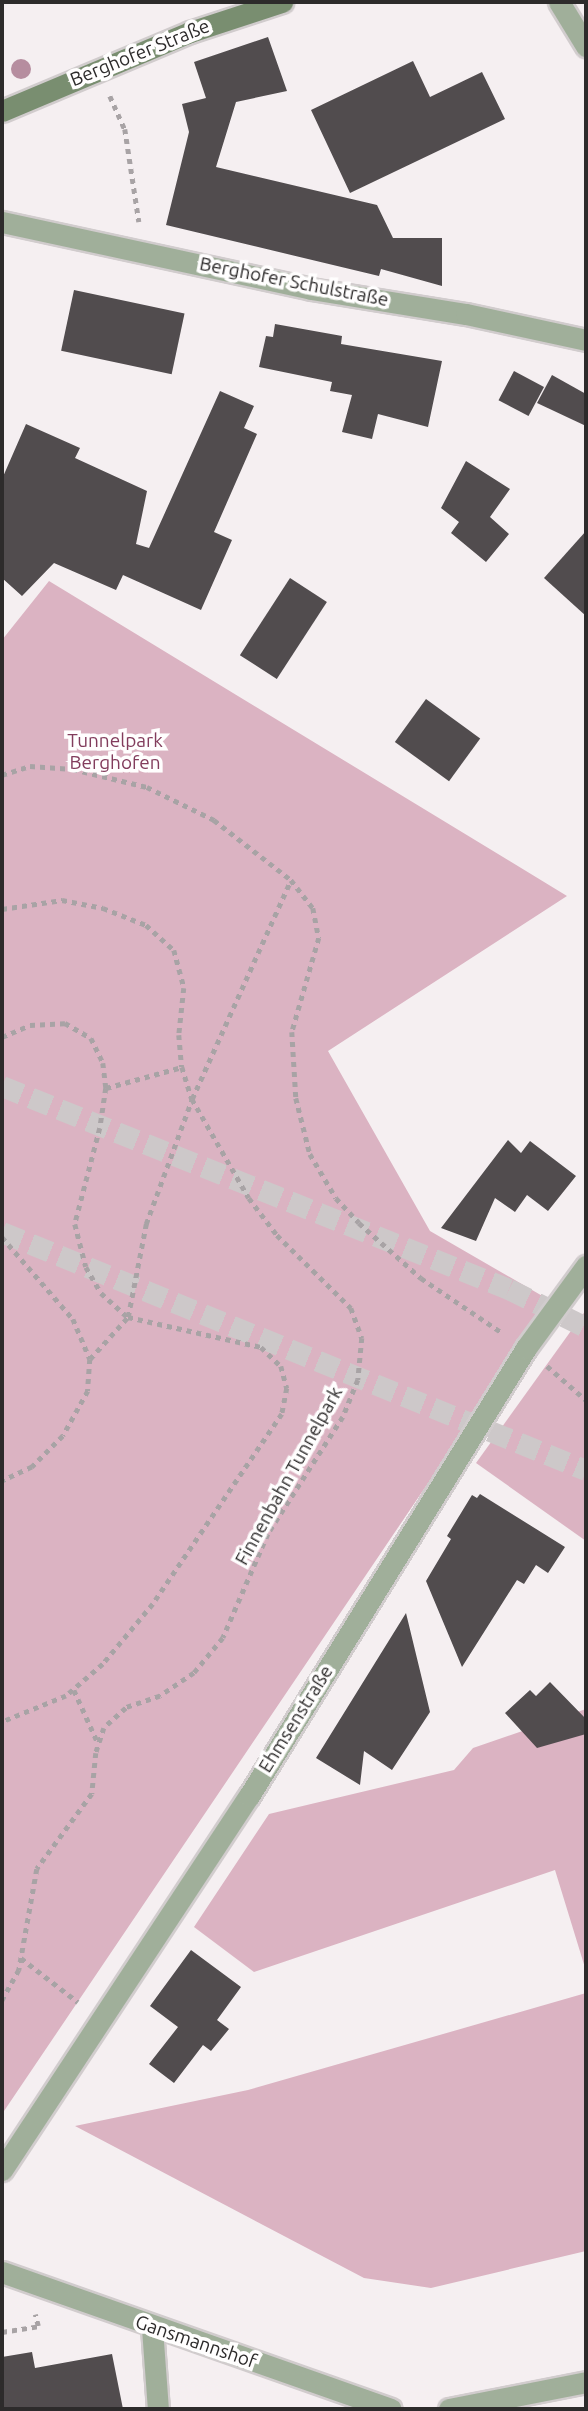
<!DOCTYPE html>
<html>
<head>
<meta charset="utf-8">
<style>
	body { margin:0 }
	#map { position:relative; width:588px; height:2411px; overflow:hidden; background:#f5eff1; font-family:Ubuntu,sans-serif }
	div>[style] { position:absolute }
	.green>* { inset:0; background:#dbb3c2 }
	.building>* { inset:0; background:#514c4e; transform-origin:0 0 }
	.highway-tunnel>* { height:21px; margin-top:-10.5px; transform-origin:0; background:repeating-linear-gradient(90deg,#cdc8c9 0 21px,transparent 0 31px) }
	.path>* { height:4.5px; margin-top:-2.25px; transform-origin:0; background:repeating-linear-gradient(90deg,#a8a3a5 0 5px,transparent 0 10px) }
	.roads { filter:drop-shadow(2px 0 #d1cccd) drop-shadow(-2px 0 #d1cccd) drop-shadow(0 2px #d1cccd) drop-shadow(0 -2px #d1cccd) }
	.lane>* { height:21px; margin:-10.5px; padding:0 10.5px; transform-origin:10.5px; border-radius:10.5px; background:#a0af9a }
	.street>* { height:21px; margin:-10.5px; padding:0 10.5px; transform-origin:10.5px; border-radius:10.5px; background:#a0af9a }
	.secondary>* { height:21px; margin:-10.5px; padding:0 10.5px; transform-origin:10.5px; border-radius:10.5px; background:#798e70 }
	.trees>* { width:20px; height:20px; margin:-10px; border-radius:50%; background:#b68d9f }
	span { translate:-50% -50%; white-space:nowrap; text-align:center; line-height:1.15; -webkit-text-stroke:7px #fffefe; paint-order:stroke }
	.street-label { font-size:19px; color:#2d2b2b }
	.park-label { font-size:19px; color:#823c5c }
	.frame { position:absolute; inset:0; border:4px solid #2d2b2b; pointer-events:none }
</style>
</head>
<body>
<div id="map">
	<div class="green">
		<i style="clip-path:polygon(49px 581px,567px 896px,328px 1051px,430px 1231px,551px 1301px,2px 2114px,2px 640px)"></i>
		<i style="clip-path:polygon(586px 1310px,586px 1541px,476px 1463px)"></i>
		<i style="clip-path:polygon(586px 1709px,586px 1971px,555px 1870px,254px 1972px,194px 1927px,269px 1814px,454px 1770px,473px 1748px)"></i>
		<i style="clip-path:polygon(586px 1993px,586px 2251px,431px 2288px,364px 2278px,75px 2126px,248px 2090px)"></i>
	</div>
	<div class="building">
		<i style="clip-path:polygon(268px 37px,287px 91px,236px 102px,216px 167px,377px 205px,393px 238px,442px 238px,442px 286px,381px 269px,379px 276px,166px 225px,189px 132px,182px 104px,206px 98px,194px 62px)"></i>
		<i style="clip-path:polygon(413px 61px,430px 97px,482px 72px,505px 119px,350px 193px,311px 110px)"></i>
		<i style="left:74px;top:290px;width:113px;height:62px;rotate:12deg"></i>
		<i style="clip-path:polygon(275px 324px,342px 336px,341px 344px,442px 361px,428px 427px,378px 414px,372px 439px,342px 432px,352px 395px,330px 391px,332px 382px,259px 367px,266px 336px,273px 337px)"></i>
		<i style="left:514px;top:371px;width:34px;height:33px;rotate:28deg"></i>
		<i style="clip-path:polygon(552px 375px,586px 394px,586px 426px,537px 403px)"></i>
		<i style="clip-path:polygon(220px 391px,254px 406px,244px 428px,257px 434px,214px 532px,232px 540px,201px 610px,123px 575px,116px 590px,54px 563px,22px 596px,2px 578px,2px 479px,26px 424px,80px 448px,75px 458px,147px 491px,136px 544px,149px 548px)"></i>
		<i style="clip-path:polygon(466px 461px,510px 489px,490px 517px,509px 534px,486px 562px,451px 533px,459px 522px,441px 508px)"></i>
		<i style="clip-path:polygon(586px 531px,586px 616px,544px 578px)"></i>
		<i style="left:290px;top:578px;width:44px;height:92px;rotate:33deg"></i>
		<i style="left:426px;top:699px;width:67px;height:53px;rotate:36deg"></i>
		<i style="clip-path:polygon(508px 1140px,521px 1153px,530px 1141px,576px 1176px,548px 1211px,527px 1195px,515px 1212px,495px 1198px,476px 1241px,441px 1228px)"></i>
		<i style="clip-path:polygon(480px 1494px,565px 1547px,548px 1573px,536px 1565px,524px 1584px,517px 1580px,462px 1667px,426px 1581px,451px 1539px,447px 1536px,472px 1495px,477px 1498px)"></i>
		<i style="clip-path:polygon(406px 1613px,430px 1712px,392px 1770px,364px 1751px,360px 1785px,316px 1758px)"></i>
		<i style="clip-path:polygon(550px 1682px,586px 1719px,586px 1734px,537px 1748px,505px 1713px,530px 1690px,536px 1696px)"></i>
		<i style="clip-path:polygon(191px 1950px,241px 1987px,217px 2020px,229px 2029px,211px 2051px,203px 2045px,174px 2083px,149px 2064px,178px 2027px,150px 2006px)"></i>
		<i style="clip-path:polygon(32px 2352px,35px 2368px,112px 2354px,123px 2409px,2px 2409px,2px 2357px)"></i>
	</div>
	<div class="highway-tunnel">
		<i style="left:2px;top:1086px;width:546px;rotate:21.82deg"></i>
		<i style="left:509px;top:1289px;width:86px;rotate:26.3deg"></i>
		<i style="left:2px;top:1232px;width:631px;rotate:22.17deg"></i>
	</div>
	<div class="path">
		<i style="left:110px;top:96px;width:36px;rotate:66deg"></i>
		<i style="left:125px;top:129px;width:94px;rotate:81.4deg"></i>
		<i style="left:2px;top:775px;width:29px;rotate:-18deg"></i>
		<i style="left:30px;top:766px;width:43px;rotate:4deg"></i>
		<i style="left:73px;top:769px;width:76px;rotate:13.7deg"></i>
		<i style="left:147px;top:787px;width:75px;rotate:26.2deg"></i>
		<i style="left:214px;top:820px;width:98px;rotate:37.9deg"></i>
		<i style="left:291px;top:880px;width:36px;rotate:52deg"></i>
		<i style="left:313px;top:908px;width:31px;rotate:79deg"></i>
		<i style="left:319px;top:938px;width:98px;rotate:106deg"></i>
		<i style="left:292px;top:1032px;width:66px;rotate:86.5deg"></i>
		<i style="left:296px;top:1098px;width:58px;rotate:76deg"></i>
		<i style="left:310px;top:1154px;width:51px;rotate:59.4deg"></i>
		<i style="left:336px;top:1198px;width:34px;rotate:47deg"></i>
		<i style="left:359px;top:1223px;width:83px;rotate:41.6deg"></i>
		<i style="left:421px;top:1278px;width:97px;rotate:34deg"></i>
		<i style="left:2px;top:909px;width:61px;rotate:-8.5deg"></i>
		<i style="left:62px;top:900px;width:42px;rotate:11deg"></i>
		<i style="left:103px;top:908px;width:46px;rotate:21.6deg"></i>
		<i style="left:146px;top:925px;width:38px;rotate:42deg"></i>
		<i style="left:174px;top:950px;width:39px;rotate:75deg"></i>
		<i style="left:184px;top:988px;width:47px;rotate:96.1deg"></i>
		<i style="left:179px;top:1035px;width:32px;rotate:85deg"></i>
		<i style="left:182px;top:1067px;width:34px;rotate:73deg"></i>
		<i style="left:192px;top:1099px;width:114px;rotate:60.1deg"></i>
		<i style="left:249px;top:1198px;width:46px;rotate:52.9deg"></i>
		<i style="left:277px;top:1235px;width:104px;rotate:44.6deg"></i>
		<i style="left:351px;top:1308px;width:32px;rotate:70deg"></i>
		<i style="left:362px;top:1338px;width:42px;rotate:95.4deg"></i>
		<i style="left:358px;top:1380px;width:40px;rotate:112deg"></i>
		<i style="left:343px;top:1417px;width:139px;rotate:122.7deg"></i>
		<i style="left:268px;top:1534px;width:113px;rotate:113.4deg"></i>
		<i style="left:223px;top:1638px;width:45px;rotate:129.6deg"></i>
		<i style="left:194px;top:1673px;width:41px;rotate:145.9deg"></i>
		<i style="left:160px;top:1696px;width:36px;rotate:161deg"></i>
		<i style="left:126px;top:1708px;width:30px;rotate:138deg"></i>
		<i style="left:104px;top:1728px;width:26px;rotate:108deg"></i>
		<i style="left:96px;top:1753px;width:41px;rotate:95.6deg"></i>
		<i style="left:92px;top:1794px;width:93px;rotate:126.3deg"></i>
		<i style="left:37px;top:1869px;width:103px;rotate:100.1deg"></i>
		<i style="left:19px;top:1970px;width:35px;rotate:119deg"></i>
		<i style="left:2px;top:1037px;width:30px;rotate:-23deg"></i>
		<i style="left:30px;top:1025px;width:35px;rotate:-3deg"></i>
		<i style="left:65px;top:1023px;width:30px;rotate:30deg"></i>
		<i style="left:91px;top:1038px;width:28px;rotate:64deg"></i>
		<i style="left:103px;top:1063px;width:25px;rotate:83deg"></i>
		<i style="left:106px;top:1088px;width:40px;rotate:98.5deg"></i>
		<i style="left:100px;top:1128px;width:99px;rotate:104.6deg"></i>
		<i style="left:75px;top:1224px;width:44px;rotate:75.7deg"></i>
		<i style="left:86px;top:1267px;width:30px;rotate:60deg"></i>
		<i style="left:101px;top:1293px;width:36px;rotate:42deg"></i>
		<i style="left:128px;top:1317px;width:136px;rotate:12.7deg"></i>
		<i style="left:261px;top:1347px;width:28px;rotate:44deg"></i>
		<i style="left:281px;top:1366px;width:23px;rotate:75deg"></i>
		<i style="left:287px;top:1388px;width:26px;rotate:101deg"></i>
		<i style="left:282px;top:1414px;width:230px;rotate:124.2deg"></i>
		<i style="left:153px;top:1604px;width:78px;rotate:129.8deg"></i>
		<i style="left:103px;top:1664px;width:49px;rotate:139.1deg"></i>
		<i style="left:66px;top:1696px;width:69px;rotate:157.9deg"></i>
		<i style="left:106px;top:1088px;width:79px;rotate:-15.4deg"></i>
		<i style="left:2px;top:1237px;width:108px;rotate:49.1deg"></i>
		<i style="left:73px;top:1319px;width:43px;rotate:67deg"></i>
		<i style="left:90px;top:1359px;width:32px;rotate:94deg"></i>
		<i style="left:88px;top:1391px;width:51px;rotate:119.1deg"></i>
		<i style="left:63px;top:1436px;width:44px;rotate:135deg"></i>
		<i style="left:32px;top:1467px;width:33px;rotate:155deg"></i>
		<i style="left:90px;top:1359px;width:57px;rotate:-47.9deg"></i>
		<i style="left:128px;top:1317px;width:95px;rotate:-79deg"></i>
		<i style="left:146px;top:1224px;width:133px;rotate:-69.8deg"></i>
		<i style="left:192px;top:1099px;width:240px;rotate:-65.7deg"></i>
		<i style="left:547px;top:1366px;width:52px;rotate:41.1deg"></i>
		<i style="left:74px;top:1690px;width:58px;rotate:65.6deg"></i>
		<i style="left:21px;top:1958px;width:72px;rotate:37.7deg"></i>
		<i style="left:2px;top:2332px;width:36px;rotate:-9deg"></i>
		<i style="left:38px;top:2326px;width:12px;rotate:-104deg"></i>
	</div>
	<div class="roads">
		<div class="lane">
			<i style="left:559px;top:2px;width:52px;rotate:58.5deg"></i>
			<i style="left:152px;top:2328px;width:81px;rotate:85.8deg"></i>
		</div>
		<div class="street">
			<i style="left:2px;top:222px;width:316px;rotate:12.2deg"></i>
			<i style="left:311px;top:289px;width:157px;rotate:9.2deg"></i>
			<i style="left:466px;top:314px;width:123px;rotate:12.2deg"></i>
			<i style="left:2px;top:2170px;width:448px;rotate:-56.6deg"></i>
			<i style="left:249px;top:1796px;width:527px;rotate:-58.27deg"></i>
			<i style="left:526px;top:1348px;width:102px;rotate:-53.8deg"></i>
			<i style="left:2px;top:2272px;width:412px;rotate:19.4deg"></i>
			<i style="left:449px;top:2409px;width:140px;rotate:-11.1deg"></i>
		</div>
		<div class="secondary">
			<i style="left:2px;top:111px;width:204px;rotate:-22.8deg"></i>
			<i style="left:190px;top:32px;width:97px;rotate:-18.1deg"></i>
		</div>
	</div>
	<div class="trees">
		<i style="left:21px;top:69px"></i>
	</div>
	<div class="street-label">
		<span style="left:140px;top:53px;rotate:-22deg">Berghofer Straße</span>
		<span style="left:294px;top:282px;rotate:11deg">Berghofer Schulstraße</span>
		<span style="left:289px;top:1476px;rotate:-61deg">Finnenbahn Tunnelpark</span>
		<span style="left:296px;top:1719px;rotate:-58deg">Ehmsenstraße</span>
		<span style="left:196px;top:2342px;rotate:19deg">Gansmannshof</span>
	</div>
	<div class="park-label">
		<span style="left:115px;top:752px">Tunnelpark<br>Berghofen</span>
	</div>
	<div class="frame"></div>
</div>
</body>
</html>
